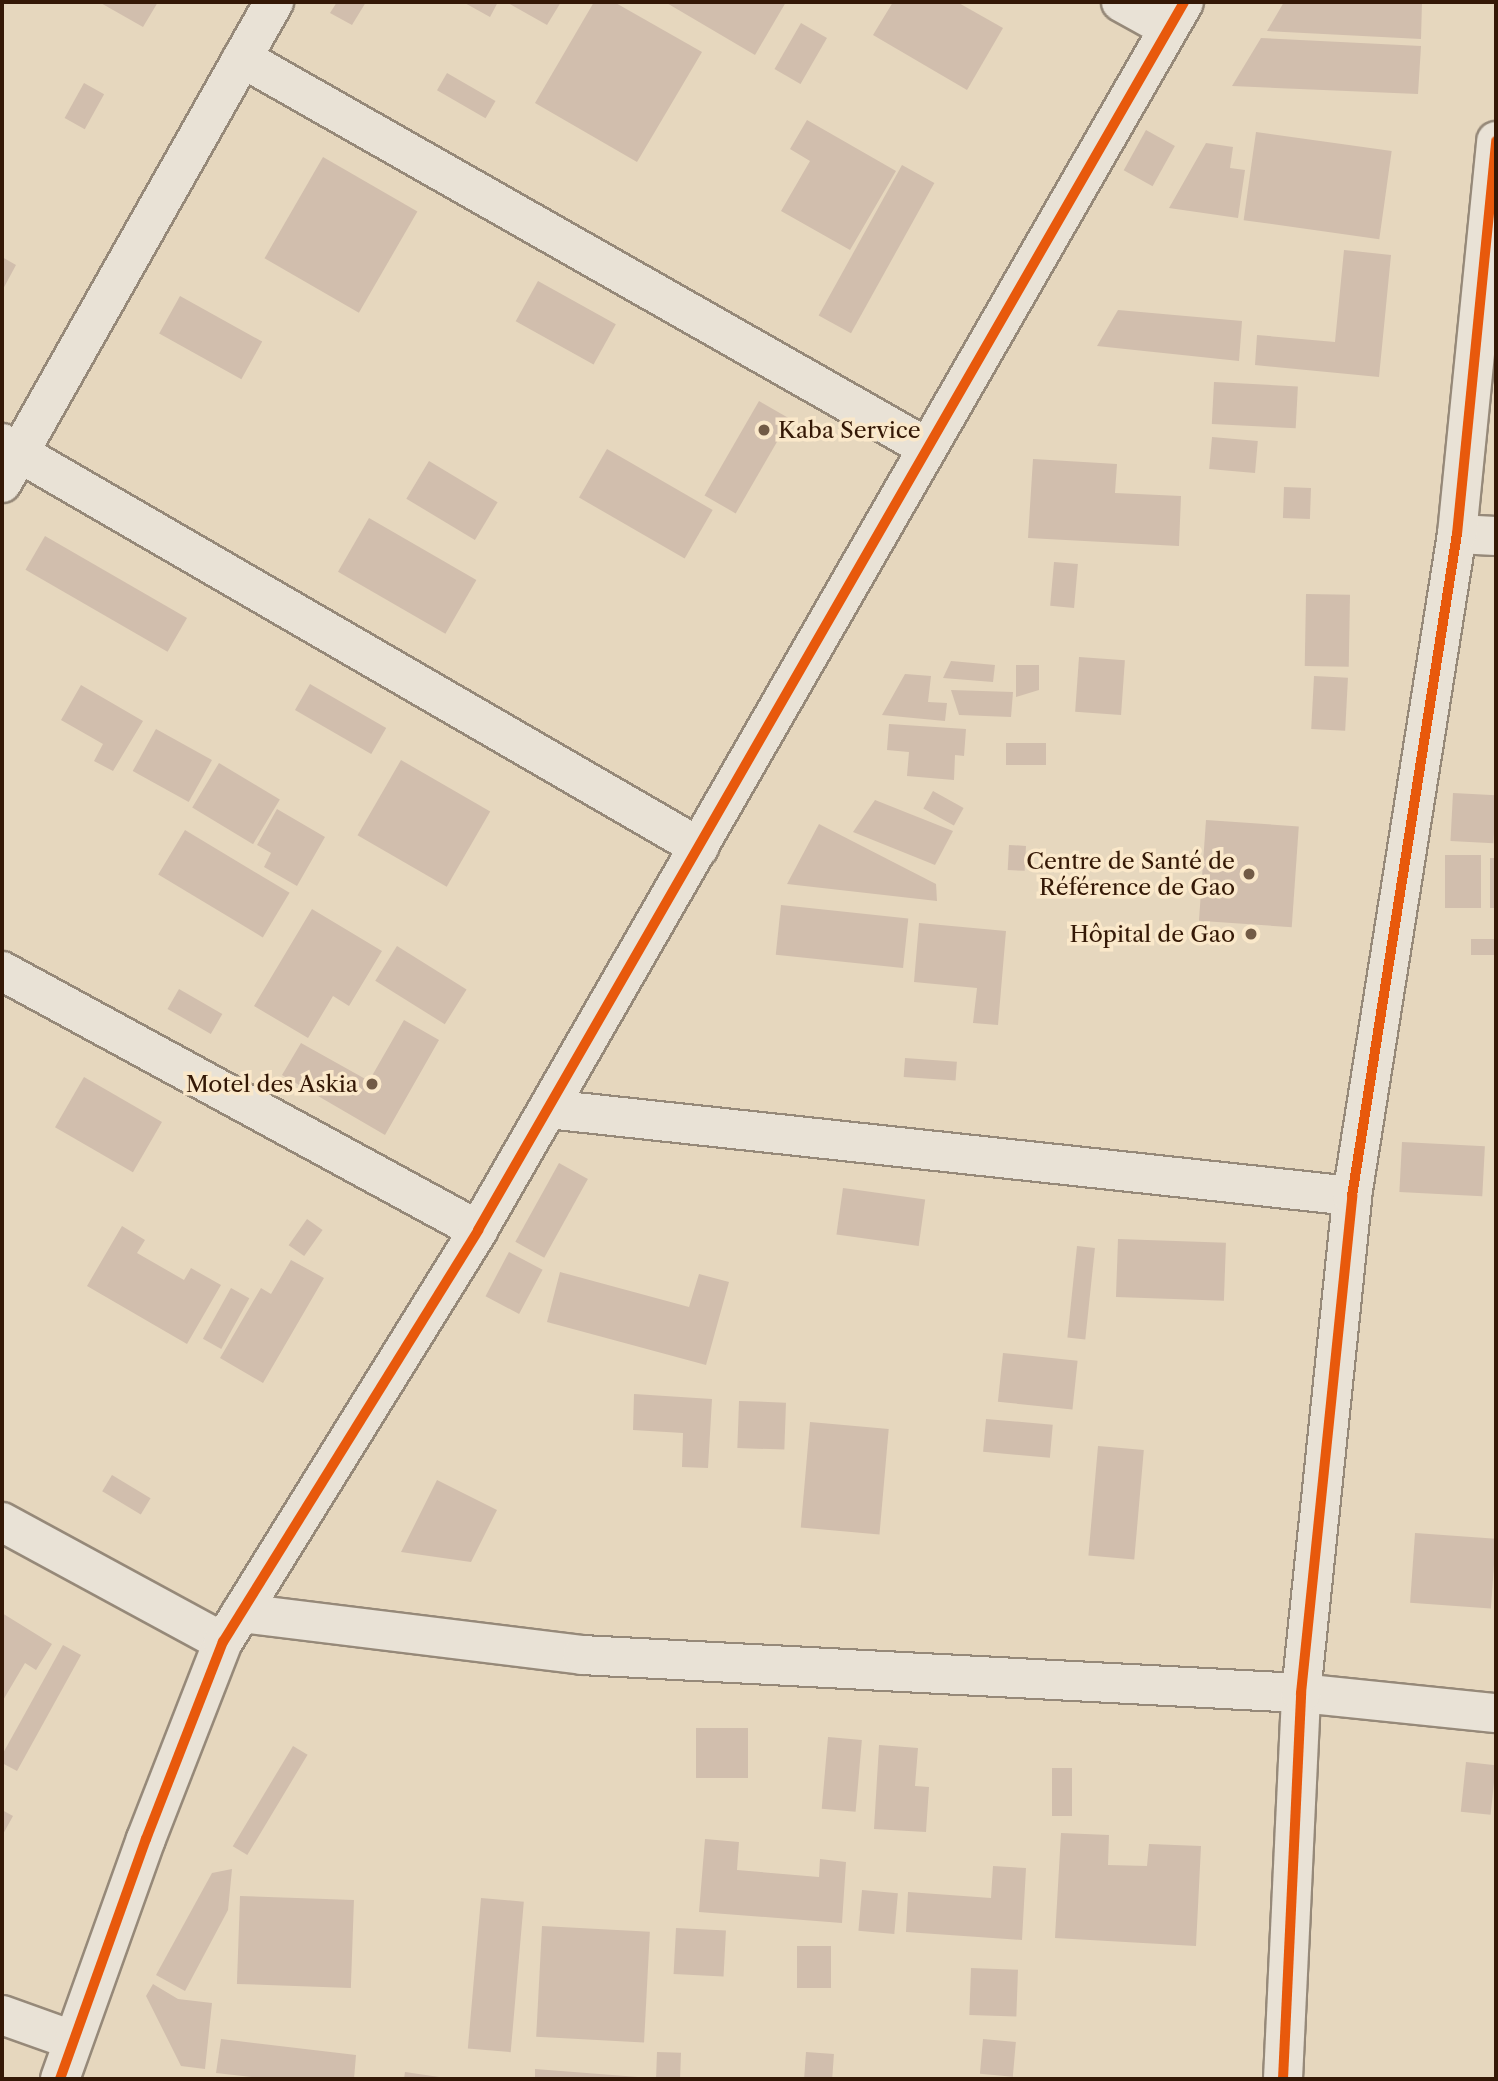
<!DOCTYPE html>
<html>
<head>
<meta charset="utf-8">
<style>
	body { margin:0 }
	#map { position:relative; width:1498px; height:2081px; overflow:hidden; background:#e6d7be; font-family:"Libre Caslon Text",serif }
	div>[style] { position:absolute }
	.building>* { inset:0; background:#d1bead; transform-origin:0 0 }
	.roads { filter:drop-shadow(2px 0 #968979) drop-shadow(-2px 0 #968979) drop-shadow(0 2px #968979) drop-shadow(0 -2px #968979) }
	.minor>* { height:38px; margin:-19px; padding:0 19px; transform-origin:19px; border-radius:19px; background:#e9e2d6 }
	.tertiary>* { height:38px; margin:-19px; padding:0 19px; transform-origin:19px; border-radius:19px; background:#e9e2d6 }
	.cycleway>* { height:10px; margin:-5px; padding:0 5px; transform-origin:5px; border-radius:5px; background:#e8590c }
	.dots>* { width:19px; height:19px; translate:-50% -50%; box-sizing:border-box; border:4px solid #fae8ca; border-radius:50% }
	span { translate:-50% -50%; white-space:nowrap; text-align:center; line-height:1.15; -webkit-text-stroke:7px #fae8ca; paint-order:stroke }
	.poi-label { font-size:23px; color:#341806 }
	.left { translate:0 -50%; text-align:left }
	.right { translate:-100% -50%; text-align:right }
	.frame { position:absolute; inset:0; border:4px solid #341806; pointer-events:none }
</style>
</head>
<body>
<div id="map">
	<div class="building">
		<i style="clip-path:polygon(99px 2px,158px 2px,143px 27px)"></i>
		<i style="clip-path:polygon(337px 2px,366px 2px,352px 25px,330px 13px)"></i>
		<i style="clip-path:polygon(463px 2px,498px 2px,490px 17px)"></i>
		<i style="clip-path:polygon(506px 2px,561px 2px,547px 25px)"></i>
		<i style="clip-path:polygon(594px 2px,614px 2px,702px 52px,637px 162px,535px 103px)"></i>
		<i style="clip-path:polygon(665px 2px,786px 2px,755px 55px)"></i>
		<i style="clip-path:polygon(893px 2px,957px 2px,1003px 28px,967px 90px,873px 35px)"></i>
		<i style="clip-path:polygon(1284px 2px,1422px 2px,1421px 39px,1267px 31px)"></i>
		<i style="left:801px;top:23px;width:30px;height:53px;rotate:30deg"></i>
		<i style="clip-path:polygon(1261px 38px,1421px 46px,1418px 94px,1232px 86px)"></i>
		<i style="left:447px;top:73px;width:56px;height:20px;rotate:30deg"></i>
		<i style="left:84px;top:83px;width:23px;height:40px;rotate:29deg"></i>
		<i style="clip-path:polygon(807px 120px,896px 171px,850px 250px,781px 211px,810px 161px,790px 149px)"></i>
		<i style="left:1146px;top:130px;width:33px;height:46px;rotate:29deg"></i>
		<i style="left:1256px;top:132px;width:137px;height:89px;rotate:8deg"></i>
		<i style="clip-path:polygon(1206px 143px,1233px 147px,1230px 168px,1245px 170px,1238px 218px,1169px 208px)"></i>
		<i style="left:323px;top:157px;width:109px;height:117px;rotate:30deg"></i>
		<i style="left:902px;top:165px;width:37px;height:172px;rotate:29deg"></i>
		<i style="clip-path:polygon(1344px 250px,1391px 255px,1379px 377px,1255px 365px,1257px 335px,1335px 342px)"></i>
		<i style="clip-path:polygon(2px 257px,16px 265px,2px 291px)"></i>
		<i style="left:538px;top:281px;width:89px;height:46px;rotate:29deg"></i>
		<i style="left:180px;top:296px;width:94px;height:43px;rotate:29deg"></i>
		<i style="clip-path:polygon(1118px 310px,1242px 321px,1239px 361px,1097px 346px)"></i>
		<i style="left:1214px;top:382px;width:84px;height:42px;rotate:3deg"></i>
		<i style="left:759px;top:401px;width:36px;height:109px;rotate:30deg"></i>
		<i style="left:1212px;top:437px;width:46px;height:32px;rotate:5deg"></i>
		<i style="left:607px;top:449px;width:122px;height:56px;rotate:30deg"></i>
		<i style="clip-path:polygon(1033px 459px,1117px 464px,1115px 493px,1181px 496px,1179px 546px,1028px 538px)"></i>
		<i style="left:429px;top:461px;width:80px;height:44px;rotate:31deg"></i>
		<i style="left:1284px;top:487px;width:27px;height:31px;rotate:2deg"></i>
		<i style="left:369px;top:518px;width:124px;height:62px;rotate:30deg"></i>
		<i style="left:45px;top:536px;width:164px;height:39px;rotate:30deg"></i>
		<i style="left:1054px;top:562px;width:24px;height:44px;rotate:5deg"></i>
		<i style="left:1306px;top:594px;width:44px;height:72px;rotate:1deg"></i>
		<i style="left:1079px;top:657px;width:46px;height:55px;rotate:4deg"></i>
		<i style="clip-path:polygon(951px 661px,995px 665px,993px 682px,943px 678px)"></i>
		<i style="clip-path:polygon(1016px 665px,1039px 665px,1039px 690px,1016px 697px)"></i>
		<i style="clip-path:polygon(905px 674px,931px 676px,928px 702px,947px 703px,945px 721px,882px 715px)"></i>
		<i style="left:1314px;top:676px;width:34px;height:53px;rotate:3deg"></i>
		<i style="left:310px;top:684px;width:88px;height:30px;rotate:30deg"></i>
		<i style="clip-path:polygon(81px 685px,143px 721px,113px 771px,94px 761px,103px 744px,61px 720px)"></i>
		<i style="clip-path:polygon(951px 690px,1013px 692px,1011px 717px,959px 715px)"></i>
		<i style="clip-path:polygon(889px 724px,966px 729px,964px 756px,955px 755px,954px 780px,907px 776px,909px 752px,887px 750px)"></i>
		<i style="left:156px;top:729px;width:64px;height:48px;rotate:29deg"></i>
		<i style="left:1046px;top:743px;width:22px;height:40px;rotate:90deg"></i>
		<i style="left:401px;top:760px;width:103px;height:87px;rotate:30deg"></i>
		<i style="left:219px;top:763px;width:71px;height:52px;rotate:31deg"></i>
		<i style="left:933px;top:791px;width:35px;height:20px;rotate:29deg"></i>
		<i style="left:1453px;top:793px;width:43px;height:48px;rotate:3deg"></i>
		<i style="clip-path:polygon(875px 800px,953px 831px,935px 865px,853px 832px)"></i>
		<i style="clip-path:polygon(277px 809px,325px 837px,297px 886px,264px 867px,271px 853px,257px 845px)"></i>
		<i style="left:1206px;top:820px;width:93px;height:101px;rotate:4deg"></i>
		<i style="clip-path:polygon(819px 824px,936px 884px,937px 901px,787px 884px)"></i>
		<i style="left:185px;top:830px;width:122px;height:52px;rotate:31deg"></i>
		<i style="left:1009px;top:845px;width:17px;height:25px;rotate:3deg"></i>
		<i style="left:1445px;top:855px;width:36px;height:53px"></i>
		<i style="left:1490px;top:858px;width:6px;height:50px"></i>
		<i style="left:781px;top:905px;width:128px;height:50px;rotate:6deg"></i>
		<i style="clip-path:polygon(312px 909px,382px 951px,349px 1006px,333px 996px,308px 1038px,254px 1006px)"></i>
		<i style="clip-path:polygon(919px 923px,1006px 931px,998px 1025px,973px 1023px,977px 988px,914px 982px)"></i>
		<i style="left:1471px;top:939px;width:25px;height:16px"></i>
		<i style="left:397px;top:946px;width:82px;height:41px;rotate:32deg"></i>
		<i style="left:179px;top:989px;width:50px;height:23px;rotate:30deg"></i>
		<i style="clip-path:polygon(404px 1020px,439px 1040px,385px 1135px,282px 1075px,301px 1043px,369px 1081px)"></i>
		<i style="left:905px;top:1058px;width:52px;height:19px;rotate:4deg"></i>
		<i style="left:84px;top:1077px;width:90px;height:58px;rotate:30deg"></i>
		<i style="left:1402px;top:1142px;width:83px;height:50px;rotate:3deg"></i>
		<i style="left:559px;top:1163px;width:33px;height:90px;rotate:29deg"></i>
		<i style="left:843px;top:1188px;width:83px;height:47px;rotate:8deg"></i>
		<i style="left:307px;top:1219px;width:19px;height:32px;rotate:35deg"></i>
		<i style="clip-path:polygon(122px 1226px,145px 1240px,137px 1253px,184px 1280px,191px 1268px,221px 1285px,187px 1344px,87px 1286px)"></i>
		<i style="left:1118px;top:1239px;width:108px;height:58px;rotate:2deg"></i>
		<i style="left:1077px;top:1246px;width:18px;height:92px;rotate:6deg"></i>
		<i style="left:509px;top:1252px;width:38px;height:50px;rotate:28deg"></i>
		<i style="clip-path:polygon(291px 1260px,324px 1278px,263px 1383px,220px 1358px,261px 1288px,271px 1294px)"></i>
		<i style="clip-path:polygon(560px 1272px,689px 1307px,699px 1274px,729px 1282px,706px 1365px,547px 1322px)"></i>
		<i style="left:231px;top:1288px;width:21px;height:58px;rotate:29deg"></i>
		<i style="left:1003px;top:1353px;width:75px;height:49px;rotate:6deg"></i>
		<i style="clip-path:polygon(634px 1394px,712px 1399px,708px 1468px,682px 1467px,683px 1433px,633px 1430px)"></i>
		<i style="left:739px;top:1401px;width:47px;height:47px;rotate:2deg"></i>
		<i style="left:986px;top:1419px;width:67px;height:33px;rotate:5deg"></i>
		<i style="left:810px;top:1422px;width:79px;height:106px;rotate:5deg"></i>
		<i style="left:1098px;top:1446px;width:46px;height:110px;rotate:5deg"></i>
		<i style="left:112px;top:1475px;width:45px;height:19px;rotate:31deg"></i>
		<i style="clip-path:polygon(437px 1480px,497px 1510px,471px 1562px,401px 1552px)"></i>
		<i style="left:1415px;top:1533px;width:81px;height:70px;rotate:4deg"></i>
		<i style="clip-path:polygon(2px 1613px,52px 1644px,36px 1670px,25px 1663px,2px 1702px)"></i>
		<i style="clip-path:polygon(63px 1645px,81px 1655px,17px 1771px,2px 1763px,2px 1755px)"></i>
		<i style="left:696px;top:1728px;width:52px;height:50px"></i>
		<i style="left:828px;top:1737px;width:34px;height:72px;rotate:5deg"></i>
		<i style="clip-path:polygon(879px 1745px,918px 1748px,915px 1786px,929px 1787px,926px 1832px,874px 1829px)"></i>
		<i style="left:293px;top:1746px;width:17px;height:117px;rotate:31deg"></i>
		<i style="left:1466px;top:1762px;width:30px;height:50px;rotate:6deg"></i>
		<i style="left:1052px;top:1768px;width:20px;height:48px"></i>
		<i style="clip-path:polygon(2px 1810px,13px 1816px,2px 1836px)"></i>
		<i style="clip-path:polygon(1061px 1833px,1109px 1835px,1108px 1865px,1147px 1866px,1149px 1844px,1201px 1846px,1196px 1946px,1055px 1938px)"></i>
		<i style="clip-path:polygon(705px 1839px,739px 1842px,737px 1870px,819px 1877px,820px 1859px,846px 1862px,842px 1923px,699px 1912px)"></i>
		<i style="clip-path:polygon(993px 1866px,1026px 1868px,1022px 1940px,906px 1932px,908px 1892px,991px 1898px)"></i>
		<i style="clip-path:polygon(232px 1869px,228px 1910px,185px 1991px,156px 1975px,212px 1873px)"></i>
		<i style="left:862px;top:1890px;width:36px;height:41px;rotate:5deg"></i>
		<i style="left:240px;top:1896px;width:114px;height:88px;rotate:2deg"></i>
		<i style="left:481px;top:1898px;width:43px;height:151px;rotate:5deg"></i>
		<i style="left:542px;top:1926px;width:108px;height:111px;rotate:3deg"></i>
		<i style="left:676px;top:1928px;width:50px;height:46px;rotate:3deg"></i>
		<i style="left:797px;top:1946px;width:34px;height:42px"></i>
		<i style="left:971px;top:1968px;width:47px;height:47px;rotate:2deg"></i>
		<i style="clip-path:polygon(153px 1984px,178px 1999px,212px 2003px,205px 2069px,181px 2066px,146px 1996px)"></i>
		<i style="clip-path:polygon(221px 2039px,356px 2055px,354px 2079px,268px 2079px,216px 2073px)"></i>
		<i style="left:983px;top:2039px;width:33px;height:35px;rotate:5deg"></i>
		<i style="left:657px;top:2052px;width:24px;height:27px;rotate:2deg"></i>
		<i style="left:806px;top:2052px;width:28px;height:27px;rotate:4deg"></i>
		<i style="clip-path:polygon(535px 2069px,638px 2077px,638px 2079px,535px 2079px)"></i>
		<i style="clip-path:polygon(405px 2072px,446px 2078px,445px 2079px,404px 2079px)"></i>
	</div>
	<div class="roads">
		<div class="minor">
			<i style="left:1121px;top:2px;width:54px;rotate:29deg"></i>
			<i style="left:242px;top:58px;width:787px;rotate:29.63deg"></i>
			<i style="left:2px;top:443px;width:806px;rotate:30.1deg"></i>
			<i style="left:2px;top:483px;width:553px;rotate:-60.51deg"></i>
			<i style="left:1457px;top:534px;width:39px;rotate:3deg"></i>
			<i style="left:2px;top:971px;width:542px;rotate:28.55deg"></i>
			<i style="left:548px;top:1109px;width:809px;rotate:6.18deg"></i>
			<i style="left:2px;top:1522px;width:251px;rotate:28.5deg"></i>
			<i style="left:241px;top:1613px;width:344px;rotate:7deg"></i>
			<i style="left:582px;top:1655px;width:720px;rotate:3.03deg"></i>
			<i style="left:1301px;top:1693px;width:196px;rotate:5.9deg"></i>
			<i style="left:2px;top:2015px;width:74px;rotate:19.7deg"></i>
			<i style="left:1283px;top:2079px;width:386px;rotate:-87.3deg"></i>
			<i style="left:1301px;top:1693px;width:500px;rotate:-84.1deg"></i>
			<i style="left:1352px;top:1196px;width:670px;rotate:-80.99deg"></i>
			<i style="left:1457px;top:534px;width:395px;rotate:-84.3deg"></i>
		</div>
		<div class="tertiary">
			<i style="left:60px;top:2079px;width:255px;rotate:-70.3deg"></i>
			<i style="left:146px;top:1839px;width:212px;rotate:-68.7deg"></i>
			<i style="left:223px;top:1642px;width:485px;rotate:-58.2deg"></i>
			<i style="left:478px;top:1230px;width:1416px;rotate:-60.1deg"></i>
		</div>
	</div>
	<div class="cycleway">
		<i style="left:60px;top:2079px;width:255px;rotate:-70.3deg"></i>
		<i style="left:146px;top:1839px;width:212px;rotate:-68.7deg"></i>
		<i style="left:223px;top:1642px;width:485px;rotate:-58.2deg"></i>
		<i style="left:478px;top:1230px;width:1416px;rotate:-60.1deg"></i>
		<i style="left:1283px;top:2079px;width:386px;rotate:-87.3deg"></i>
		<i style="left:1301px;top:1693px;width:500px;rotate:-84.1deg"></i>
		<i style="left:1352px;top:1196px;width:670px;rotate:-80.99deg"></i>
		<i style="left:1457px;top:534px;width:395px;rotate:-84.3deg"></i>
	</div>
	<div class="dots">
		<i style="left:764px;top:430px;background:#725b46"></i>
		<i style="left:1249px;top:874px;background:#725b46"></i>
		<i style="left:1251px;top:934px;background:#725b46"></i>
		<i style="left:372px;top:1084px;background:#725b46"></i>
	</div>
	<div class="poi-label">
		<span class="left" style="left:778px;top:430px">Kaba Service</span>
		<span class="right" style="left:1235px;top:874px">Centre de Santé de<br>Référence de Gao</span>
		<span class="right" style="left:1235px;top:934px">Hôpital de Gao</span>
		<span class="right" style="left:358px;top:1084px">Motel des Askia</span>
	</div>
	<div class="frame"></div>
</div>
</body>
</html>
